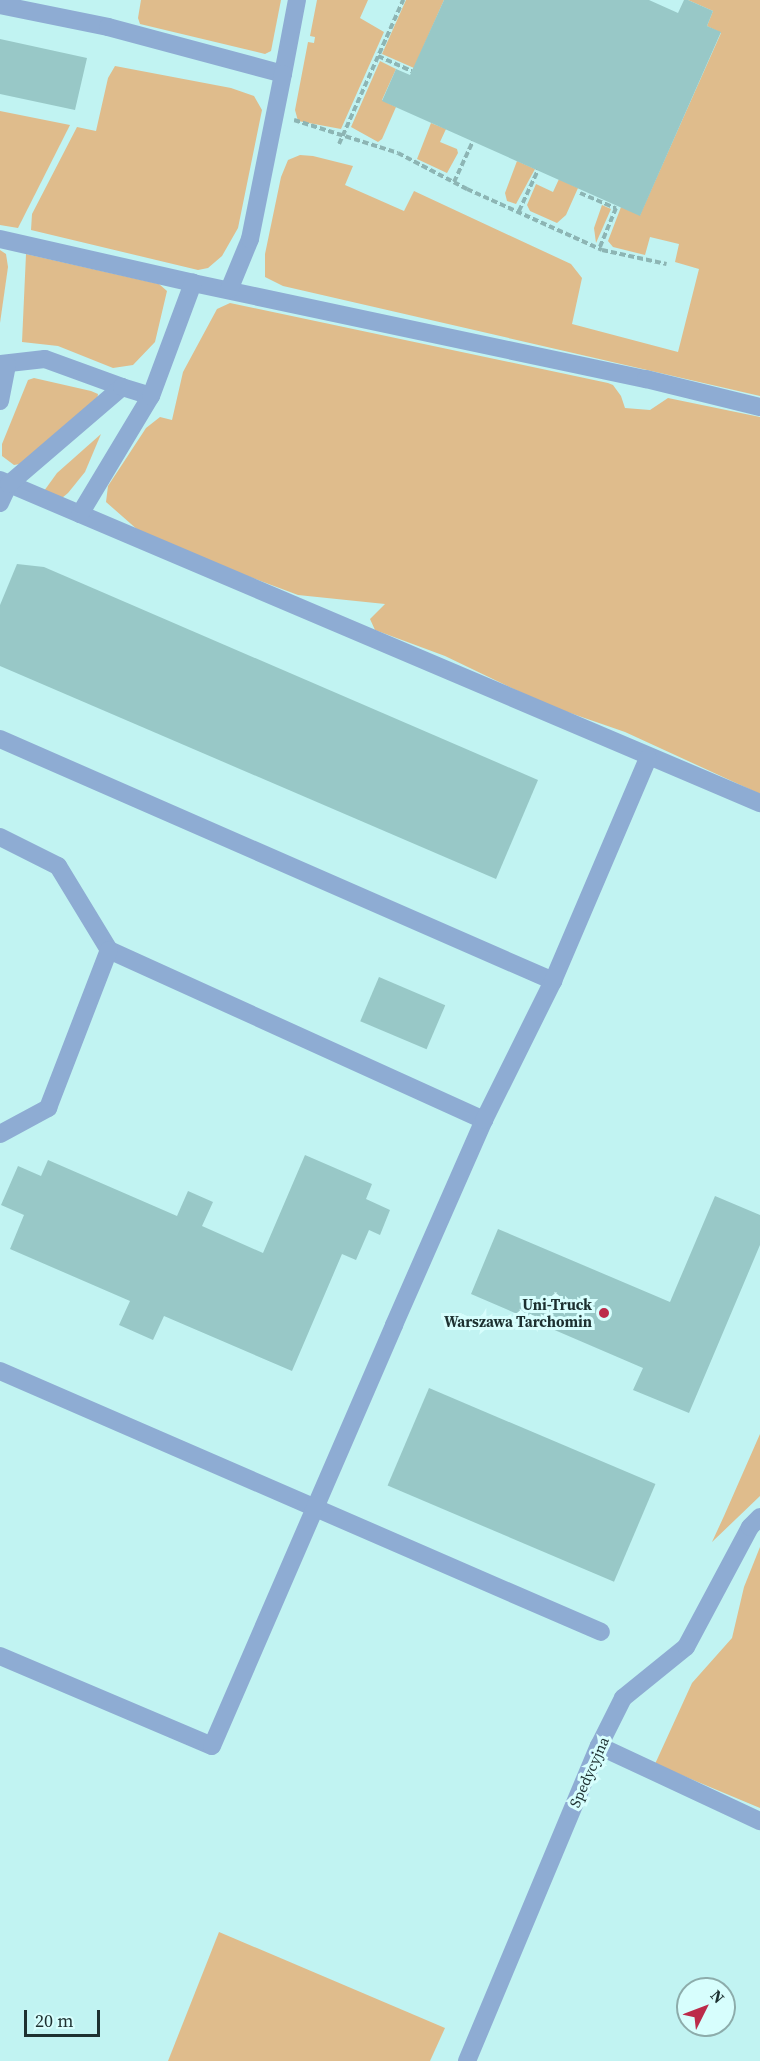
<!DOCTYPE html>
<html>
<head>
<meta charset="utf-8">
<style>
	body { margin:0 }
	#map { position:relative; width:760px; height:2061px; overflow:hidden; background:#c1f3f2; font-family:"Source Serif 4",serif }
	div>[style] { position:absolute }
	.green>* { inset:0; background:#dfbc8c }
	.building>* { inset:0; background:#98c8c7; transform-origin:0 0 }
	.path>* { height:4px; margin-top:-2px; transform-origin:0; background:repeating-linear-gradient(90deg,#8db5b4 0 6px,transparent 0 9px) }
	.minor>* { height:18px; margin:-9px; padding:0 9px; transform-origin:9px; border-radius:9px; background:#8eacd3 }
	.dots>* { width:16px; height:16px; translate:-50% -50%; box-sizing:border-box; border:3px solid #d7fefd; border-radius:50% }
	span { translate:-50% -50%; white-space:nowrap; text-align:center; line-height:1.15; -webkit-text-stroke:6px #d7fefd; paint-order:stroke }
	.poi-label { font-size:15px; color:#1d3030; font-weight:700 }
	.right { translate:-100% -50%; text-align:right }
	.street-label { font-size:15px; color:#1d3030 }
	.north { position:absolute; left:676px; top:1977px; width:60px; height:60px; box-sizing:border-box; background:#d7fefd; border:2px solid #8dacab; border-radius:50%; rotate:48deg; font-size:16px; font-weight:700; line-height:24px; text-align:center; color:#1d3030 }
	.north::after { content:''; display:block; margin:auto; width:21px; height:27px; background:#bc2b4a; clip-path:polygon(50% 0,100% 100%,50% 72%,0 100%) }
	.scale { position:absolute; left:24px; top:2010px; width:76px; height:27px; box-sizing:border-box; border:3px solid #1d3030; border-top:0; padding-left:8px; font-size:18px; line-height:21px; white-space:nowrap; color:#1d3030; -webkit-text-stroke:4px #d7fefd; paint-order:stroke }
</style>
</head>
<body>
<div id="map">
	<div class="green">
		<i style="clip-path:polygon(141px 0,281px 0,271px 51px,265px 54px,140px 24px,138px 18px)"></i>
		<i style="clip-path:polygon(317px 0,368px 0,360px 18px,384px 32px,341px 129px,298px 121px,295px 110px,308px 42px,314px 43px,315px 37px,310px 36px)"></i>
		<i style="clip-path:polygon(406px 0,444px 0,414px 68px,382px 54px)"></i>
		<i style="clip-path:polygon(688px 0,760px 0,760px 396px,283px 286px,265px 277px,265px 254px,281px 177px,288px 160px,300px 155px,313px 156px,353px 166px,345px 185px,404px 211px,414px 191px,571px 264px,582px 278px,572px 324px,678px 352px,699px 269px,675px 262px,679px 244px,650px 237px,645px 255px,613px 247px,608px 241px,621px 207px,640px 215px,721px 33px,707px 26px,713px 11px)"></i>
		<i style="clip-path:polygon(380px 61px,396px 69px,382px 100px,396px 107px,382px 139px,378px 142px,351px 127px)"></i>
		<i style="clip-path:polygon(115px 66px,231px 88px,254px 96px,262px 110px,238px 228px,222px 256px,208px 268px,198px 270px,31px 230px,32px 214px,77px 127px,96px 131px,108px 78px)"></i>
		<i style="clip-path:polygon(0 111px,70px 125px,18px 228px,0 225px)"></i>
		<i style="clip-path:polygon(431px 123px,446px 129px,440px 142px,457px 149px,458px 153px,447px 173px,417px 159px)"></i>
		<i style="clip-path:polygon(517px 161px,535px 169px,516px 204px,507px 201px,505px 193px)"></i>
		<i style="clip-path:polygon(559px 179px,578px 188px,566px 215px,557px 223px,530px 211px,527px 205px,536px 184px,553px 192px)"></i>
		<i style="clip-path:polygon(602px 205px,611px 209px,596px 243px,594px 228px)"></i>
		<i style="clip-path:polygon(0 250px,6px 254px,8px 267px,0 323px)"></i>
		<i style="clip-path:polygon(26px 254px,159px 284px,167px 291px,155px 342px,133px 365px,113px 368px,58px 346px,22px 342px)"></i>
		<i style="clip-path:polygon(230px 303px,608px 383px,613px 385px,621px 396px,625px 408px,650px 410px,668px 398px,760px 417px,760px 794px,625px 732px,547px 705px,445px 656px,375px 630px,370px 619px,385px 604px,298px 595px,147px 538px,106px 502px,108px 486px,146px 428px,160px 417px,172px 420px,183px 372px,217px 309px)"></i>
		<i style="clip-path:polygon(34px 378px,91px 391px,98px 394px,97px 400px,20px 464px,14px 465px,2px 456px,2px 444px,28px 380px)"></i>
		<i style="clip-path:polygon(101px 434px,85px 472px,68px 493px,62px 498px,44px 491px,57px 473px)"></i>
		<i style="clip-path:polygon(760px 1434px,760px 1496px,712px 1542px,724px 1516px)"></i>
		<i style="clip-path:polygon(760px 1547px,760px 1808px,655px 1764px,692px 1683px,732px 1638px,744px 1587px)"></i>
		<i style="clip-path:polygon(219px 1932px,445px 2028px,430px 2061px,168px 2061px)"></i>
	</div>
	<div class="building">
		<i style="clip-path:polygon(444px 0,649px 0,678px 13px,684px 0,688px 0,713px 11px,707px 26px,721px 32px,640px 216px,382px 101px,396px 69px,410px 75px)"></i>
		<i style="clip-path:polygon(0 39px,87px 58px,75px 110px,0 94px)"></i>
		<i style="clip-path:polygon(17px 564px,44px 567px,538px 780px,496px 879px,0 666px,0 605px)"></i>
		<i style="left:379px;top:977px;width:72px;height:48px;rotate:23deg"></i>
		<i style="clip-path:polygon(305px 1155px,372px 1184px,366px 1199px,390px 1210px,380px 1235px,369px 1230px,356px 1260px,342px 1254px,292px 1371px,164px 1316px,153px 1340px,119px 1325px,130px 1301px,10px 1249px,24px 1215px,1px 1205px,18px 1166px,41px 1176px,48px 1160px,177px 1216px,188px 1191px,213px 1202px,202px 1226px,263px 1253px)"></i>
		<i style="clip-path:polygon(715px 1196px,760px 1215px,760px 1245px,689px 1413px,633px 1390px,643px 1368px,471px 1294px,498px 1229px,670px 1302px)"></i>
		<i style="left:429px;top:1388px;width:246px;height:106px;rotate:23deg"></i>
	</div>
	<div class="path">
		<i style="left:378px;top:56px;width:37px;rotate:24deg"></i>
		<i style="left:294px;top:120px;width:109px;rotate:17.6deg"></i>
		<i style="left:398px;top:153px;width:78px;rotate:27.6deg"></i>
		<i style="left:467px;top:189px;width:148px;rotate:24.3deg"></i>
		<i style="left:602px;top:250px;width:66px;rotate:12.2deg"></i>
		<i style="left:339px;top:144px;width:158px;rotate:-66deg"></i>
		<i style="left:454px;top:182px;width:45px;rotate:-65.1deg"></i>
		<i style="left:580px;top:193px;width:39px;rotate:23deg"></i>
		<i style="left:616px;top:208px;width:44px;rotate:112.5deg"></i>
		<i style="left:519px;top:211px;width:45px;rotate:-65.1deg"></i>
	</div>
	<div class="minor">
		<i style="left:0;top:5px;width:110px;rotate:11.5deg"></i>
		<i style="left:108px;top:27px;width:181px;rotate:15deg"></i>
		<i style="left:283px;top:74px;width:75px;rotate:-79.3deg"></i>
		<i style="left:0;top:239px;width:198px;rotate:12.8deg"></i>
		<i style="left:193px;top:283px;width:463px;rotate:12deg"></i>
		<i style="left:646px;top:379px;width:117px;rotate:13.8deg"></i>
		<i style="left:229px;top:290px;width:55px;rotate:-67.6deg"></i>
		<i style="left:250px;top:239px;width:168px;rotate:-78.7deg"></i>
		<i style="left:0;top:364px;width:45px;rotate:-6.3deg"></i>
		<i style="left:45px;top:359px;width:82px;rotate:20deg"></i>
		<i style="left:0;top:401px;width:37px;rotate:-79deg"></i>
		<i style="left:0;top:480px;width:826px;rotate:23.03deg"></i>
		<i style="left:0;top:503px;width:21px;rotate:-65deg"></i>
		<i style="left:9px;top:484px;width:149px;rotate:-40.6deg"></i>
		<i style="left:122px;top:387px;width:30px;rotate:17deg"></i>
		<i style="left:80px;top:514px;width:138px;rotate:-59deg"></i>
		<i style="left:151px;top:396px;width:121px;rotate:-69.6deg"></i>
		<i style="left:0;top:739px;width:604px;rotate:23.63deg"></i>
		<i style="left:0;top:837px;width:65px;rotate:26.6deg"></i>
		<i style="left:58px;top:866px;width:98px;rotate:58.7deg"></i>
		<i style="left:109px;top:950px;width:412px;rotate:24.4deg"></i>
		<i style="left:0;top:1134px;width:55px;rotate:-28.4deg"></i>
		<i style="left:48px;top:1108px;width:169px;rotate:-68.9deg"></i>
		<i style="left:0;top:1371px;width:655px;rotate:23.47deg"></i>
		<i style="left:0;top:1656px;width:230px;rotate:23deg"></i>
		<i style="left:212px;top:1746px;width:459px;rotate:-66.6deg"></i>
		<i style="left:394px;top:1325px;width:224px;rotate:-66.3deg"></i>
		<i style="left:484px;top:1120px;width:155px;rotate:-63.6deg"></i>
		<i style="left:553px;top:981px;width:242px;rotate:-66.9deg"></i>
		<i style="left:599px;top:1746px;width:178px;rotate:25deg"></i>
		<i style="left:467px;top:2061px;width:342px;rotate:-67.3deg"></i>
		<i style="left:599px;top:1746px;width:54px;rotate:-63.4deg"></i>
		<i style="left:623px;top:1698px;width:81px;rotate:-39deg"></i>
		<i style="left:686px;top:1647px;width:136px;rotate:-61.9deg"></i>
		<i style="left:750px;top:1527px;width:14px;rotate:-45deg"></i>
	</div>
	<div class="dots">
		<i style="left:604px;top:1313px;background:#bc2b4a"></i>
	</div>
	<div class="poi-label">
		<span class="right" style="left:592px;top:1313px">Uni-Truck<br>Warszawa Tarchomin</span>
	</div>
	<div class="street-label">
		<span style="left:589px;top:1772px;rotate:-66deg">Spedycyjna</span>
	</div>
	<div class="north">N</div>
	<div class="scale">20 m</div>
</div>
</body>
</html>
